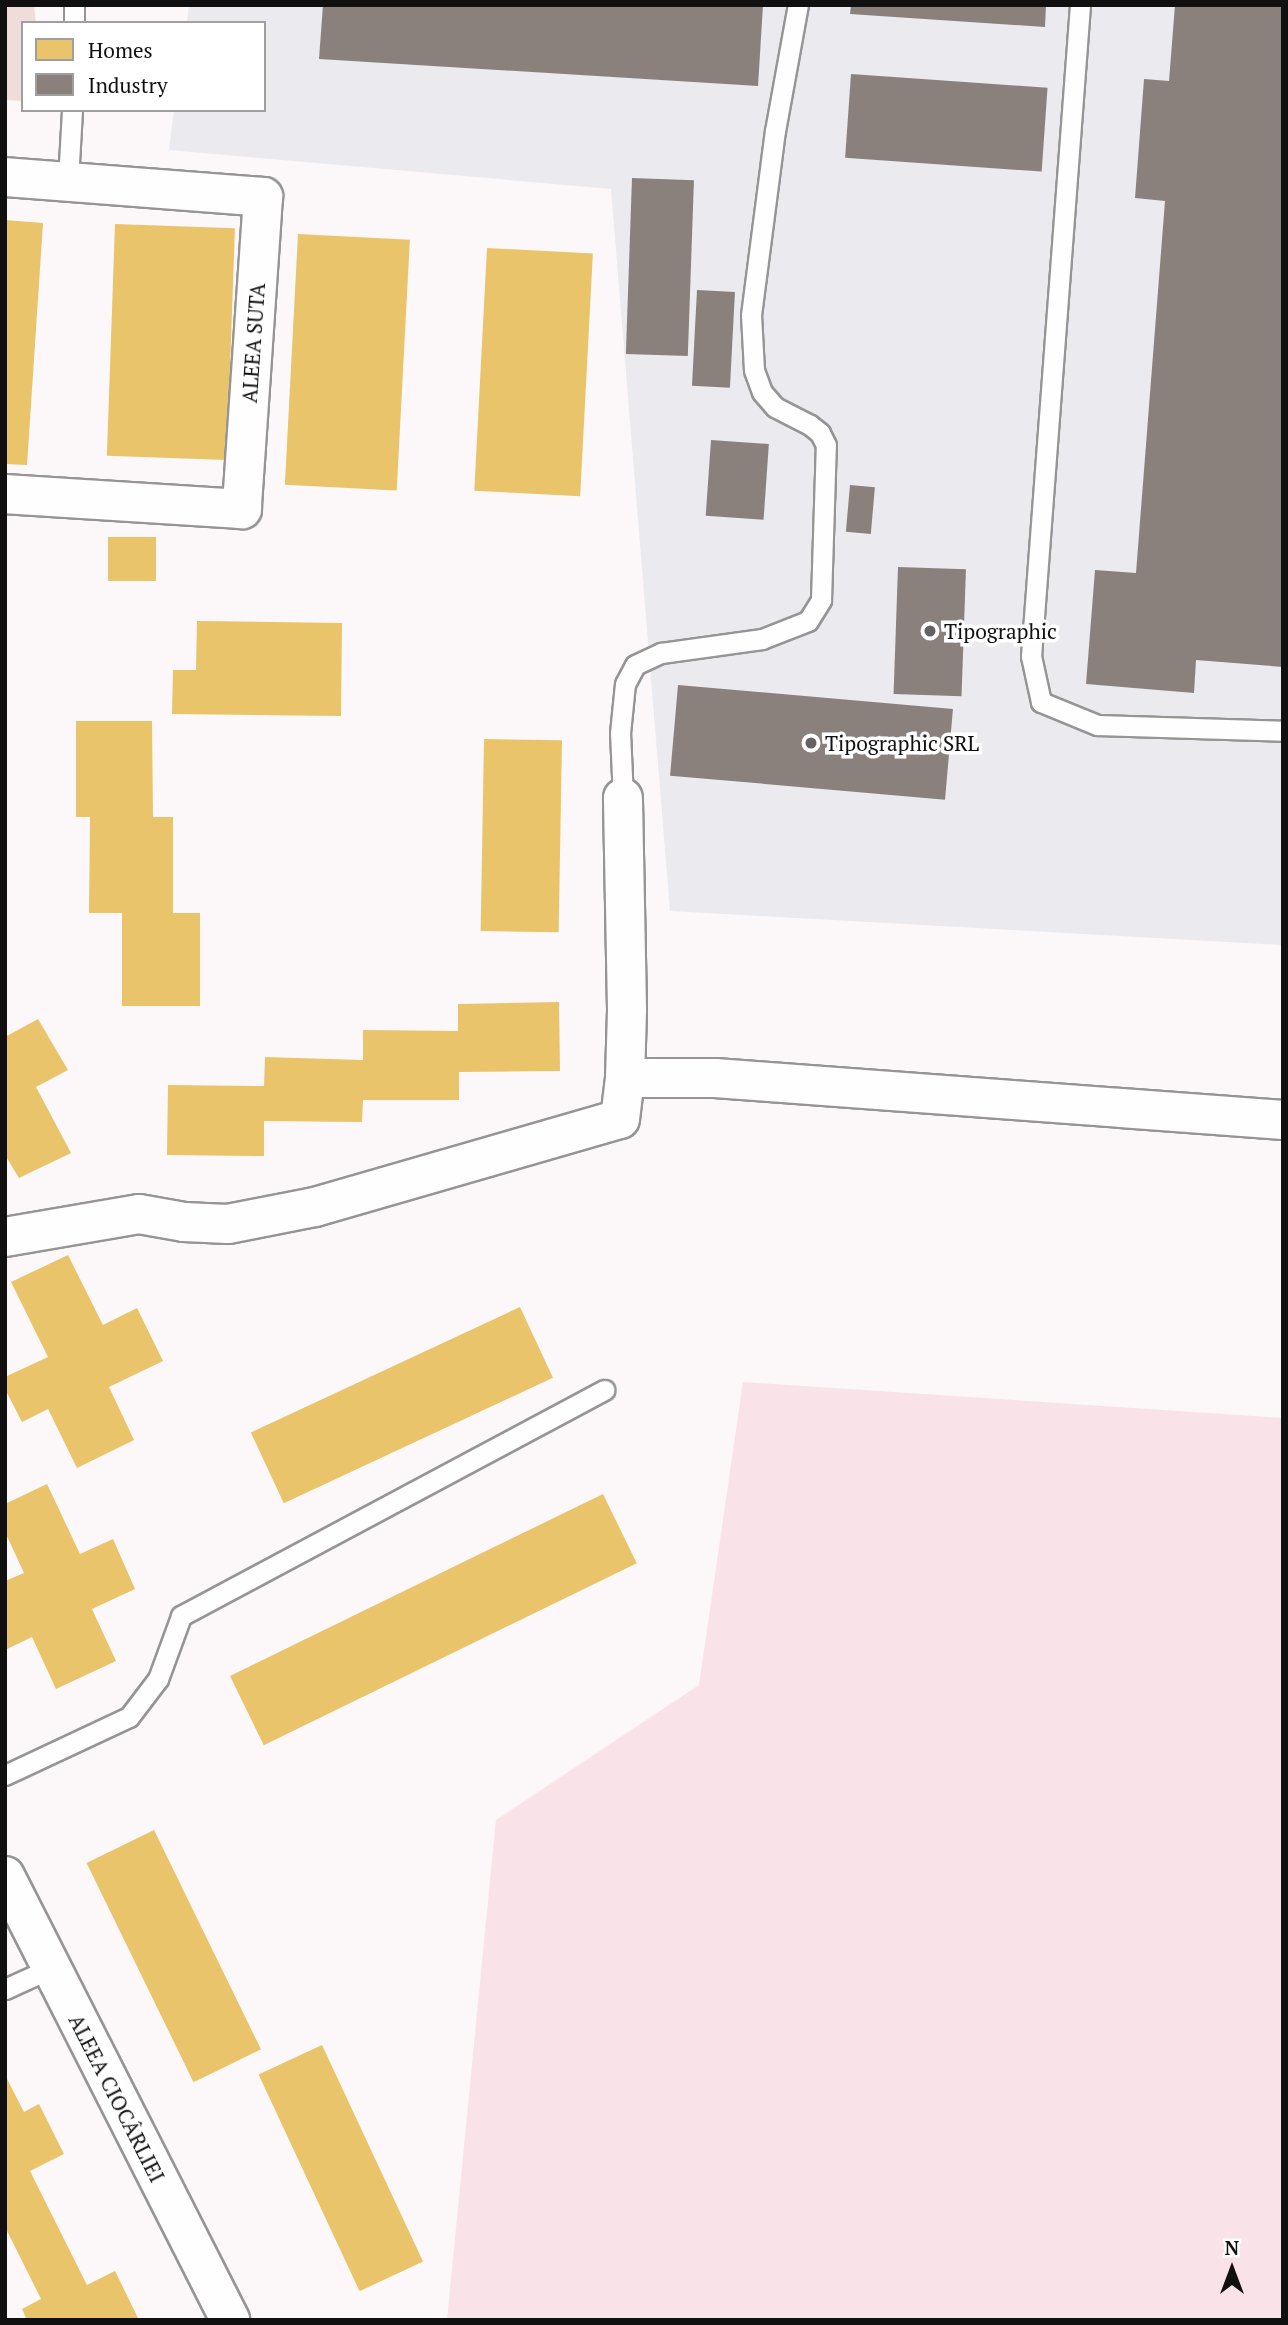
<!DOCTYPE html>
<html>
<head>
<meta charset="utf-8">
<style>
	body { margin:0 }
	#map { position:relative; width:1288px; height:2325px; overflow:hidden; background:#fcf7f9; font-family:"PT Serif",serif }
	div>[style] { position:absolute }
	.industrial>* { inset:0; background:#ebeaef }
	.farmland>* { inset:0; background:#f9e2e8 }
	.cemetery>* { inset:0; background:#efdddb }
	.homes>* { inset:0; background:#e9c46a; transform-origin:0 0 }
	.industry>* { inset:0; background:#8a817c; transform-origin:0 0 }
	.roads { filter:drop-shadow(2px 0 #969495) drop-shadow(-2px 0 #969495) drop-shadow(0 2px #969495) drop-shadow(0 -2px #969495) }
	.service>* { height:19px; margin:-9.5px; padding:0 9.5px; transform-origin:9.5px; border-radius:9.5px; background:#fffefe }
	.minor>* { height:38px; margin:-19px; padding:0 19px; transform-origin:19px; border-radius:19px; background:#fffefe }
	.dots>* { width:19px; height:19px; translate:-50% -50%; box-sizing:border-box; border:4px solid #fff; border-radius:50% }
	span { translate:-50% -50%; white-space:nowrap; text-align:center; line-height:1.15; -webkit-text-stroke:7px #fff; paint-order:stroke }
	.street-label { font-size:21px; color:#101010 }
	.poi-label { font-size:21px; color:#101010 }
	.left { translate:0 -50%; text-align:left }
	.frame { position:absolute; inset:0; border:7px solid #101010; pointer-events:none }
	.legend { position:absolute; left:21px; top:21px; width:245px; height:91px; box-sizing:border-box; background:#fff; border:2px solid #9f9f9f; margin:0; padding:9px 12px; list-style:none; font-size:21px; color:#101010 }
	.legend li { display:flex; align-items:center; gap:14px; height:35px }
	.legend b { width:35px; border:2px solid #9f9f9f }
	.north { position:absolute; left:1197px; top:2234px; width:70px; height:70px; -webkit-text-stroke:5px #fff; paint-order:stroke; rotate:0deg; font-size:19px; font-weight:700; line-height:28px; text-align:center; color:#101010 }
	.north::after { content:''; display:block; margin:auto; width:24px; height:32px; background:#101010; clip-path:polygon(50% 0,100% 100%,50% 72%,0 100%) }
</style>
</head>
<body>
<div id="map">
	<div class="industrial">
		<i style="clip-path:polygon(189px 5px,1283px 5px,1283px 945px,670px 911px,611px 189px,169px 150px,174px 110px,264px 110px,264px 23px,187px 23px)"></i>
	</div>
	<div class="farmland">
		<i style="clip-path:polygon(743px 1382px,1283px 1418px,1283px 2320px,447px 2320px,496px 1820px,699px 1685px)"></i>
	</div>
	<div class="cemetery">
		<i style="clip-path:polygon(5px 5px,34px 5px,36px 23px,23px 23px,23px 101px,5px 100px)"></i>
	</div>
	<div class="homes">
		<i style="clip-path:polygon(5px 220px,43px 223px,27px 465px,5px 464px)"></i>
		<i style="left:115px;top:224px;width:120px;height:232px;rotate:2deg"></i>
		<i style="left:298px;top:234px;width:112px;height:251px;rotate:3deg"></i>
		<i style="left:487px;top:248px;width:106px;height:243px;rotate:3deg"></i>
		<i style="left:108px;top:537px;width:48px;height:44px"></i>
		<i style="clip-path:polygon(197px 621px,342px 623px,341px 716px,172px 714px,173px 670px,196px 670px)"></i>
		<i style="clip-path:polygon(76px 721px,152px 721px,153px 817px,173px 817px,173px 913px,200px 913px,200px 1006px,122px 1006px,122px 913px,89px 913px,90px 817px,76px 817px)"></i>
		<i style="left:484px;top:739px;width:78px;height:192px;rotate:1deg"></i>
		<i style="clip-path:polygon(559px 1002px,560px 1071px,459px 1072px,459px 1100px,363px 1100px,362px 1122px,264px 1121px,264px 1156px,167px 1155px,168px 1085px,264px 1086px,265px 1057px,363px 1060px,363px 1030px,458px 1031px,458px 1004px)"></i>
		<i style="clip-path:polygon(38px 1019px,68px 1070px,36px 1087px,71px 1153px,19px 1178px,5px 1155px,5px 1037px)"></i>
		<i style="clip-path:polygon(68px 1255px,103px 1325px,137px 1308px,163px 1361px,109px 1387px,134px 1440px,77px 1468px,48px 1409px,22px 1422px,5px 1389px,5px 1377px,48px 1357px,11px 1282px)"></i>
		<i style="left:520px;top:1307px;width:78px;height:297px;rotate:65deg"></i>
		<i style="clip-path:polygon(47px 1484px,80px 1554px,113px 1539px,135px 1589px,92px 1609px,116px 1661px,56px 1689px,32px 1637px,5px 1650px,5px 1581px,24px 1573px,5px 1532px,5px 1504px)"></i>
		<i style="left:603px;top:1494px;width:77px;height:415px;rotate:64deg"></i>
		<i style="left:154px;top:1830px;width:244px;height:75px;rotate:64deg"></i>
		<i style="left:322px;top:2045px;width:239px;height:70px;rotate:65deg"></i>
		<i style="clip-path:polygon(5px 2075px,24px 2112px,39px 2104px,64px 2154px,30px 2171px,87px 2285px,115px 2271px,139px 2320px,27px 2320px,22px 2309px,41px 2299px,5px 2227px)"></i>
	</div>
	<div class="industry">
		<i style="clip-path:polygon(323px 5px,763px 5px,758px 86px,319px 59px)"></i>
		<i style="clip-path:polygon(851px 5px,1046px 5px,1045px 27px,850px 14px)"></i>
		<i style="clip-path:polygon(1175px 5px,1283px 5px,1283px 667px,1196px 660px,1194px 693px,1086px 684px,1095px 570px,1136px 573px,1165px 201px,1135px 198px,1144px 79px,1169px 81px)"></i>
		<i style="left:851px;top:74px;width:197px;height:84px;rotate:4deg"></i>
		<i style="left:632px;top:178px;width:62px;height:176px;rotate:2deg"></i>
		<i style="left:697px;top:290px;width:38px;height:96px;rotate:3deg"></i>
		<i style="left:711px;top:440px;width:58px;height:76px;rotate:4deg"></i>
		<i style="left:850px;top:485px;width:25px;height:47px;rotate:5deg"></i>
		<i style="left:898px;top:567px;width:68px;height:127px;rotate:2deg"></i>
		<i style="left:678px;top:685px;width:276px;height:91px;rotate:5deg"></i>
	</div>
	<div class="roads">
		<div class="service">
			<i style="left:74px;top:5px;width:18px;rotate:90deg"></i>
			<i style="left:1080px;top:5px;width:653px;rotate:94.3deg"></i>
			<i style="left:1031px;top:656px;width:47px;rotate:77.7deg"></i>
			<i style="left:1041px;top:702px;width:61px;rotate:22.3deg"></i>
			<i style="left:1097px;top:725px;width:186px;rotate:1.8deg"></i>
			<i style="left:68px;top:180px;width:70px;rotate:-86.7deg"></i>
			<i style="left:623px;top:798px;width:65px;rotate:-92.6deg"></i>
			<i style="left:620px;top:733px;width:49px;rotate:-84.2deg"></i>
			<i style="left:625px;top:684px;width:21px;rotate:-62deg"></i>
			<i style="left:635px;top:665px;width:29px;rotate:-25deg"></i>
			<i style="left:661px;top:653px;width:102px;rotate:-7.9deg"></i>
			<i style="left:762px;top:639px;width:49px;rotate:-21.4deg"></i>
			<i style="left:808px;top:621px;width:25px;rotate:-58deg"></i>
			<i style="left:821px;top:600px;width:155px;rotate:-88.2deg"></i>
			<i style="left:826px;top:445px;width:13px;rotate:-117deg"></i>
			<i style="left:820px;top:433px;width:13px;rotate:-141deg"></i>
			<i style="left:810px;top:425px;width:39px;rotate:-153deg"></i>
			<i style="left:775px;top:407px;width:20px;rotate:-131deg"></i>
			<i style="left:762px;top:392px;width:23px;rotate:-110deg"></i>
			<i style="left:754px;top:370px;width:55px;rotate:-93.1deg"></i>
			<i style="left:751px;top:315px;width:186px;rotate:-82.6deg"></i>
			<i style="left:775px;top:131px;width:128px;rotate:-79.7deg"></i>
			<i style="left:5px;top:1775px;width:137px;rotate:-25.1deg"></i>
			<i style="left:129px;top:1717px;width:48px;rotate:-52.7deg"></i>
			<i style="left:158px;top:1679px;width:67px;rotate:-69.9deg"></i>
			<i style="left:181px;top:1616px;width:480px;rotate:-28.1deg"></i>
			<i style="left:5px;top:1989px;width:51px;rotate:-24.5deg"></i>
		</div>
		<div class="minor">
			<i style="left:5px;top:177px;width:259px;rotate:4.4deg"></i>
			<i style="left:263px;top:197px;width:313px;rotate:93.9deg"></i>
			<i style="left:242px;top:509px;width:237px;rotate:-176.4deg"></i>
			<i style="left:625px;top:1078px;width:90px"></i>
			<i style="left:715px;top:1078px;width:570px;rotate:4.23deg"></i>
			<i style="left:5px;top:1237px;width:136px;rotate:-9.7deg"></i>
			<i style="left:139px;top:1214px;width:46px;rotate:10.1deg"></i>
			<i style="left:184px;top:1222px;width:44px;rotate:2.6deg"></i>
			<i style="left:228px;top:1224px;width:89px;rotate:-11.1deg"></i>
			<i style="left:315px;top:1207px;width:317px;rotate:-16.1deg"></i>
			<i style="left:620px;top:1119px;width:41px;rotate:-83deg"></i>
			<i style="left:625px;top:1078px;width:69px;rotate:-88.3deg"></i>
			<i style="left:627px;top:1009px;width:211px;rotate:-91.1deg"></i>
			<i style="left:5px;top:1876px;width:498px;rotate:63.1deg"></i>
		</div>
	</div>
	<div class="dots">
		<i style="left:930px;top:631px;background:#636162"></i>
		<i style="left:811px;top:743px;background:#636162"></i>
	</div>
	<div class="street-label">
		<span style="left:253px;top:343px;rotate:-86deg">ALEEA SUTA</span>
		<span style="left:117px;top:2098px;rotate:63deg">ALEEA CIOCÂRLIEI</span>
	</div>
	<div class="poi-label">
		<span class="left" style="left:944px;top:631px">Tipographic</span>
		<span class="left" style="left:825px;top:743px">Tipographic SRL</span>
	</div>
	<div class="frame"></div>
	<ul class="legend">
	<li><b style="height:19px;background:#e9c46a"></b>Homes</li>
	<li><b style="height:19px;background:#8a817c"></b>Industry</li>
	</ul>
	<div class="north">N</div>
</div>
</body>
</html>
